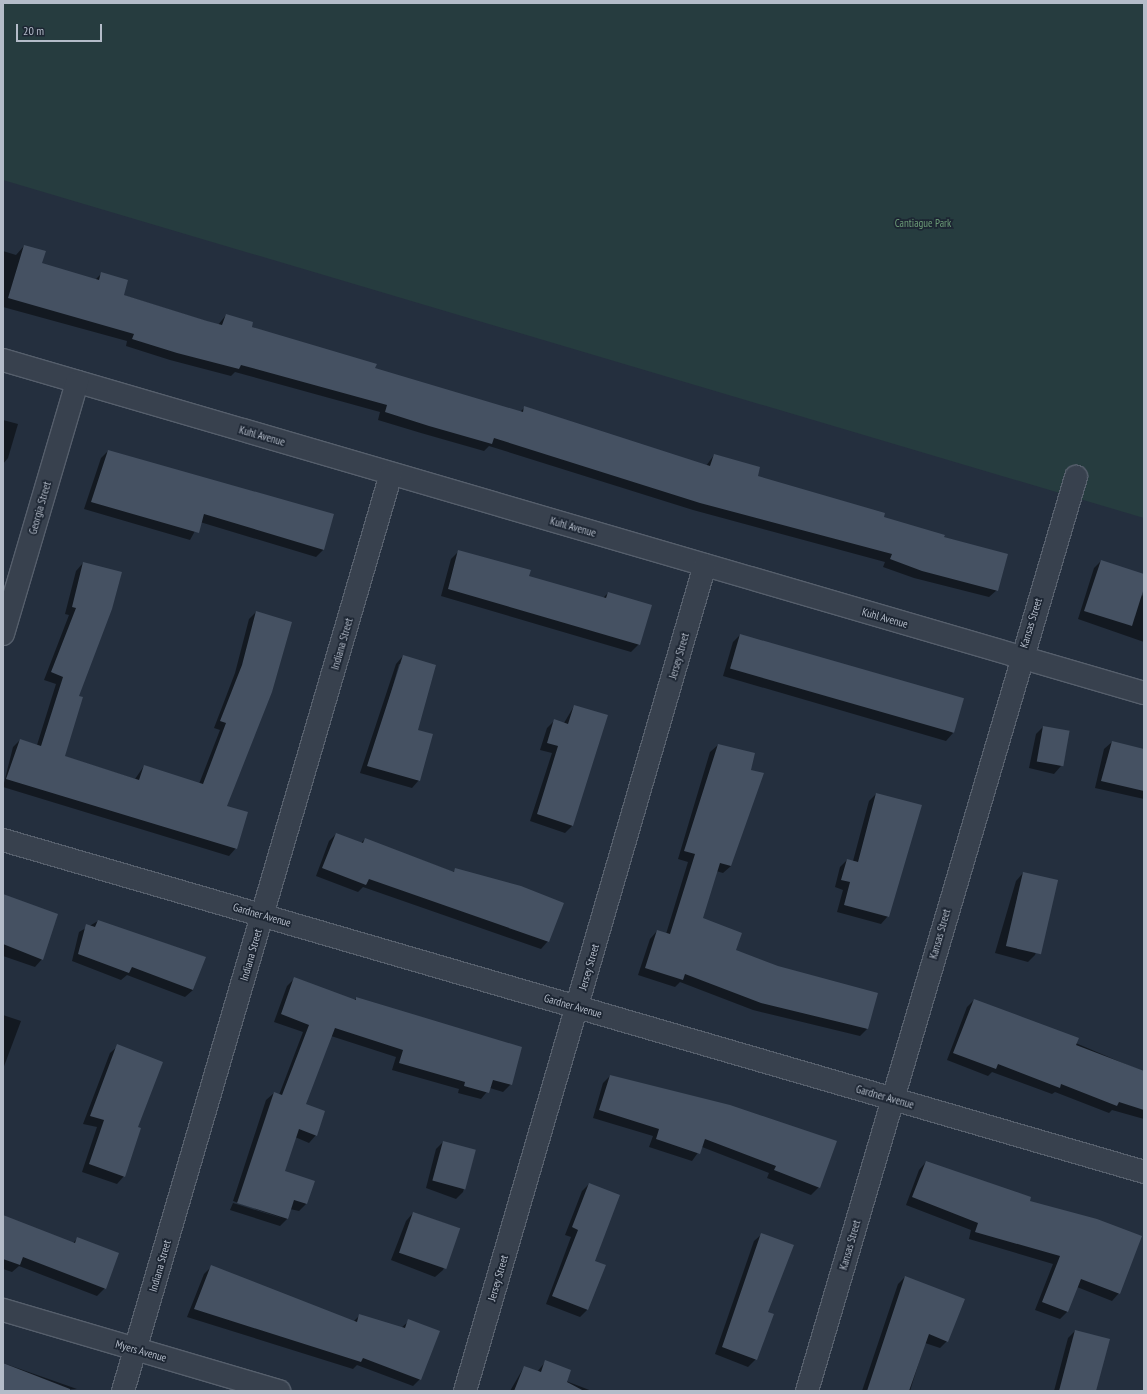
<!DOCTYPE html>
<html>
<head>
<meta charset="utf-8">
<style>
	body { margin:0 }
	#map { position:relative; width:1147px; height:1394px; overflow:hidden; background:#242f3e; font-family:"PT Sans Narrow",sans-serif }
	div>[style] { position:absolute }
	.green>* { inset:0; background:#263c3f }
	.shadow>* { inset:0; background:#0007 }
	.building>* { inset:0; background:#455162; transform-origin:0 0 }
	.roads { filter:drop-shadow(1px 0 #565f6c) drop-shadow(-1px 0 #565f6c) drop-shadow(0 1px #565f6c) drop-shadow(0 -1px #565f6c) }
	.street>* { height:22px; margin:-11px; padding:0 11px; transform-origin:11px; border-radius:11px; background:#38414e }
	span { translate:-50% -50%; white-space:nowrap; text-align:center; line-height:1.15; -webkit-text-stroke:3.5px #1d2633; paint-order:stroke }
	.park-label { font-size:11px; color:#6b9a76 }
	.street-label { font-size:11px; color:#b4bcc9 }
	.frame { position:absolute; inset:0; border:4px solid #b4bcc9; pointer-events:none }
	.scale { position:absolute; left:16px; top:24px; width:86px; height:18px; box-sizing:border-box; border:2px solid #b4bcc9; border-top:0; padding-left:5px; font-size:12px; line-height:14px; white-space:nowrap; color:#b4bcc9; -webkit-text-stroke:3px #1d2633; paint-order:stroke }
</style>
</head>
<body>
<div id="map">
	<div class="green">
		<i style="clip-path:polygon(3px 3px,1144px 3px,1144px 518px,3px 180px)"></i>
	</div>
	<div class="shadow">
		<i style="clip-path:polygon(24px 246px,41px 264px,95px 280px,102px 273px,123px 295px,218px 325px,226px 315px,251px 327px,374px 369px,520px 412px,525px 407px,706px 466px,714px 455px,756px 477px,943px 538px,997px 590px,989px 597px,914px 578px,883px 567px,885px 562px,693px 510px,489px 446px,484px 451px,421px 433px,378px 420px,380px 412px,235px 372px,231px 376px,170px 360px,126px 346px,127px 341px,3px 307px,3px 251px,16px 255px)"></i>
		<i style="clip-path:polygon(3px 420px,18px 424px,8px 458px,3px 464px)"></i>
		<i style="clip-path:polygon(108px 451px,332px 515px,323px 550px,316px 557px,200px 522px,190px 540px,84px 509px,101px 458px)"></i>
		<i style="clip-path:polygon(459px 551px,528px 577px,603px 598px,608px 593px,639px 644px,631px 652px,441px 596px,451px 559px)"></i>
		<i style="clip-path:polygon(1101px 561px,1144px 575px,1141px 595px,1144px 596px,1144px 642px,1078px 619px,1094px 568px)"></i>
		<i style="clip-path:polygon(83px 563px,78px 697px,63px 756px,135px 779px,144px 766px,199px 784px,220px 730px,214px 728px,235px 673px,249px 619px,256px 612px,226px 807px,236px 848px,229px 856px,3px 787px,13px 747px,20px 740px,37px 745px,56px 684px,44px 680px,69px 615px,65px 614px,76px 571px)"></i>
		<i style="clip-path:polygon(740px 635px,953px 733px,946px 741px,723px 676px,733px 642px)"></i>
		<i style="clip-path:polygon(evenodd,403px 656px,416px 730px,419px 780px,412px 788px,360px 773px,396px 664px,403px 656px,399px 664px,401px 664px,382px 725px,399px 664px)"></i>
		<i style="clip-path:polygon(574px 706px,572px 826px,565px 833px,530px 821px,552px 753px,540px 750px,547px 728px,554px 721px,564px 723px)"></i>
		<i style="clip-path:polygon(1043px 727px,1061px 766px,1054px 774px,1029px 768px,1036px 734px)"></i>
		<i style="clip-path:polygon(1112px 742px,1144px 750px,1144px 799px,1095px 788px,1104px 749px)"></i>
		<i style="clip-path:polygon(718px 745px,731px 866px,723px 873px,716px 871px,701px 919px,735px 950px,867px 1029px,860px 1036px,753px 1010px,680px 982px,675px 987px,638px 975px,650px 939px,657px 931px,666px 934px,688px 862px,678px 859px,710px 752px)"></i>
		<i style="clip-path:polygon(876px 794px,888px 916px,881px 924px,837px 912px,843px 890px,835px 887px,840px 867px,847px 860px,853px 861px,869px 801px)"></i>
		<i style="clip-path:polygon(336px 834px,361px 843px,365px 839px,453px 872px,456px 870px,548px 941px,541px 949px,363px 887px,358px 892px,316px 876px,329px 841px)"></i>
		<i style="clip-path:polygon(1023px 873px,1056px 881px,1035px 955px,1028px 962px,995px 953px,1016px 881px)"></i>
		<i style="clip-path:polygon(3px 895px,42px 959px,35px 967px,3px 956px)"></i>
		<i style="clip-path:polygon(98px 921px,205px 957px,193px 990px,185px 997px,127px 975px,121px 980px,72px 961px,79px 932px)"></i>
		<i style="clip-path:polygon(294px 979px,354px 1000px,357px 998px,511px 1084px,503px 1092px,490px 1088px,481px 1099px,458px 1093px,459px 1089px,392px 1070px,396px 1057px,331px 1036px,304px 1104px,316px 1135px,309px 1143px,295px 1137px,284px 1172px,306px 1204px,299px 1211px,290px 1209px,287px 1219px,280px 1226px,230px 1210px,233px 1203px,284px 1219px,233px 1201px,266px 1100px,274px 1093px,279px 1095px,303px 1032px,274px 1022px,287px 986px)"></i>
		<i style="clip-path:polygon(974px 1000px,1144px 1072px,1144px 1119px,1112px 1110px,1109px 1113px,1055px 1092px,1052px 1094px,992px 1072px,988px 1076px,947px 1060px,967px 1007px)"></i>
		<i style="clip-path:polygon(3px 1015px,21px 1021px,3px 1069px)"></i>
		<i style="clip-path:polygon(118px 1046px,137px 1128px,124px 1176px,117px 1184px,82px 1172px,97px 1127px,83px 1124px,110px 1053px)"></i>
		<i style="clip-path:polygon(610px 1076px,819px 1187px,811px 1195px,767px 1178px,769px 1173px,702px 1147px,692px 1161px,649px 1147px,653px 1136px,593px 1118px,603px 1083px)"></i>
		<i style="clip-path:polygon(443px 1142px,474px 1150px,463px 1192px,456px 1199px,426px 1188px,436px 1149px)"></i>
		<i style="clip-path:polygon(926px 1162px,1029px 1201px,1119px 1293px,1112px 1301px,1077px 1287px,1067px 1312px,1060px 1319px,1035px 1310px,1053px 1264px,969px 1239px,971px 1230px,906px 1205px,919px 1170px)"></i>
		<i style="clip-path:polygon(589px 1184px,594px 1261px,587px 1310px,580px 1317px,546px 1304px,571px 1237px,565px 1235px,582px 1191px)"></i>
		<i style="clip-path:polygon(413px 1213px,459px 1228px,443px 1270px,435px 1277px,391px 1260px,406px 1221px)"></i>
		<i style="clip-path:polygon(3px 1216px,73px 1243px,78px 1238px,105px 1288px,97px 1296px,19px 1266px,12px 1272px,3px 1269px)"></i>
		<i style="clip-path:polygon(762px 1234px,767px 1313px,756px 1359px,748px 1367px,715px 1354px,754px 1241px)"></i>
		<i style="clip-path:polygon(211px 1267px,353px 1322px,360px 1315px,401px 1328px,409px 1321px,420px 1379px,413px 1386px,357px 1365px,353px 1369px,187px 1317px,204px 1274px)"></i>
		<i style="clip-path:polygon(905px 1277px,947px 1341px,940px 1348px,925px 1343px,910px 1391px,862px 1391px,898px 1284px)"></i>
		<i style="clip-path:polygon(1075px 1331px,1092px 1391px,1054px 1391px,1068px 1338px)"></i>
		<i style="clip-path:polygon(546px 1361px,566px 1381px,592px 1391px,510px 1391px,524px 1367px,537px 1372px)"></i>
		<i style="clip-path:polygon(3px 1363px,77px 1389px,3px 1391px)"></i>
	</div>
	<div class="building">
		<i style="clip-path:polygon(24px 245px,46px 251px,42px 263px,99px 280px,101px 272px,128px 280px,124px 295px,207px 321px,222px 325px,226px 314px,253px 322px,252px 327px,377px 364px,375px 368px,523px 412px,524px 406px,710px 466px,714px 454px,760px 467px,758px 476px,885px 513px,884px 517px,945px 535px,944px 537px,1008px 554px,998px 591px,922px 571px,890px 559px,892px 554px,700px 503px,494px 438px,492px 444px,429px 426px,385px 412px,387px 405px,241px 365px,239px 369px,177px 353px,132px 339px,134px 334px,8px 298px)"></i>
		<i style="clip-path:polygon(108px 450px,334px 514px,324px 550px,204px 514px,199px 533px,91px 502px)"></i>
		<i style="clip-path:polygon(458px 550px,531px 570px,529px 576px,606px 598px,608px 592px,652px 605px,640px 645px,448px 589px)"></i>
		<i style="clip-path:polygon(1101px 560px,1144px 574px,1144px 588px,1132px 626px,1084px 611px)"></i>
		<i style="clip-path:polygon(83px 562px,122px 572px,112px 609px,79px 696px,83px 697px,65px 756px,139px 780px,144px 765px,203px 784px,226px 723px,220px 721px,242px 665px,256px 611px,292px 622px,272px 692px,227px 806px,248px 812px,237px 849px,6px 779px,20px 739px,41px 746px,63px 677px,51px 672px,76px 608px,72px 607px)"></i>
		<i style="left:740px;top:634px;width:233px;height:36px;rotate:16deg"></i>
		<i style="clip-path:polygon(403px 655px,436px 665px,418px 730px,433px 734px,420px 781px,367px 766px)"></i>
		<i style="clip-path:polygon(574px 705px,608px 715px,573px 826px,537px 814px,558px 746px,547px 743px,554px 719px,568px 724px)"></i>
		<i style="left:1043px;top:726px;width:27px;height:36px;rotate:10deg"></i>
		<i style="clip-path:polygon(1112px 741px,1144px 749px,1144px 791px,1101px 781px)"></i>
		<i style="clip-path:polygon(718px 744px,755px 753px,751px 770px,764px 773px,731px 866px,720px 863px,703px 918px,742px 933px,736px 950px,778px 966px,878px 993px,868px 1029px,761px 1003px,685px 974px,683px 980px,645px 968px,657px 930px,670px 934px,695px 854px,684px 851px)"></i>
		<i style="clip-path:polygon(876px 793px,922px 805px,889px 917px,844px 905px,850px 882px,841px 880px,847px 859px,858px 862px)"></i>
		<i style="clip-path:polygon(336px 833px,363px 843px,365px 838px,454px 872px,455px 868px,521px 886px,564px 903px,549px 942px,369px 879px,366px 885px,322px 868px)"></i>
		<i style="left:1023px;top:872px;width:36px;height:76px;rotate:13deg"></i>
		<i style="clip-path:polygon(3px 894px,58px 914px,43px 960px,3px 944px)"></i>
		<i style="clip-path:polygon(98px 920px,206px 957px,193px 990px,132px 967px,129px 973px,78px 954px,86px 924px,95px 927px)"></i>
		<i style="clip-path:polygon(294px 977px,356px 1000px,356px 997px,522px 1047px,512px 1085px,493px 1080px,489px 1093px,464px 1086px,465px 1082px,399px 1063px,403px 1050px,335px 1028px,306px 1104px,325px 1111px,317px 1136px,299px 1129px,285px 1171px,315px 1181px,307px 1204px,294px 1200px,288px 1219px,237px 1203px,274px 1092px,282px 1095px,309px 1025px,281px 1014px)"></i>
		<i style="clip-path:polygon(974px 999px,1079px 1038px,1076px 1045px,1144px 1071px,1144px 1110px,1119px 1102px,1117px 1106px,1061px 1084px,1060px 1088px,998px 1064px,996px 1069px,953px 1053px)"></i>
		<i style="clip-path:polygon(117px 1044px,163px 1062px,138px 1127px,141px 1128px,125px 1177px,89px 1164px,104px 1120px,90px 1116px)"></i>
		<i style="clip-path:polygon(610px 1075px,730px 1105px,837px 1141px,820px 1188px,774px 1170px,776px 1166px,705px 1139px,700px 1154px,656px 1139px,659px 1129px,599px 1110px)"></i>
		<i style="left:443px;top:1141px;width:34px;height:41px;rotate:15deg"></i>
		<i style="clip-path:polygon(926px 1161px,1031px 1197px,1030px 1201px,1097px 1219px,1142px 1236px,1120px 1294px,1081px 1279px,1068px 1312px,1042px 1302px,1060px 1256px,975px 1232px,978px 1223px,912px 1197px)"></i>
		<i style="clip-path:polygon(589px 1183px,620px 1195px,595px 1261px,606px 1265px,588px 1310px,552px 1296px,578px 1230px,572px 1227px)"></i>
		<i style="left:413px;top:1212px;width:50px;height:43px;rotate:19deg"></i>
		<i style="clip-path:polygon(3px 1215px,75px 1243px,77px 1237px,119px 1253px,106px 1289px,23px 1257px,20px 1265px,3px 1259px)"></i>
		<i style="clip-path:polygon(761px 1233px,794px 1245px,768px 1312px,774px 1314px,757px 1360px,722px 1347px)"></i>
		<i style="clip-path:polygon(211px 1265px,357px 1322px,359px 1314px,405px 1328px,408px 1319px,440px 1331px,421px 1380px,363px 1358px,361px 1362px,194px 1309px)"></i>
		<i style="clip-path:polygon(905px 1276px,965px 1299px,948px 1342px,929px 1334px,909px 1391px,867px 1391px)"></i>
		<i style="clip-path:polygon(1075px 1330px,1110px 1339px,1096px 1391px,1059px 1391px)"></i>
		<i style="clip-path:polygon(545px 1360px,571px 1370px,567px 1382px,584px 1391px,514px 1391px,524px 1366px,541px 1372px)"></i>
		<i style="clip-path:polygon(3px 1363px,70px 1389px,70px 1391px,3px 1391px)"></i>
	</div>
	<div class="roads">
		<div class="street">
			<i style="left:3px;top:360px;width:1189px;rotate:16.27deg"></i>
			<i style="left:3px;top:634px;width:263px;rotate:-73.6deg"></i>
			<i style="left:3px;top:840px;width:1188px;rotate:16.22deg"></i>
			<i style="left:3px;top:1310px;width:288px;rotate:16.4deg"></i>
			<i style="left:123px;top:1391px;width:955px;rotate:-73.71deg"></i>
			<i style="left:465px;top:1391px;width:860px;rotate:-73.8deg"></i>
			<i style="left:807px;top:1391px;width:953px;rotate:-73.6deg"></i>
		</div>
	</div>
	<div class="park-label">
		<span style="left:923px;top:223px">Cantiague Park</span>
	</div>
	<div class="street-label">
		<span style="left:262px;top:436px;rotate:16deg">Kuhl Avenue</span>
		<span style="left:40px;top:508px;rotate:-74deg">Georgia Street</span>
		<span style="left:573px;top:527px;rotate:16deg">Kuhl Avenue</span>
		<span style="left:885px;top:618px;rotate:16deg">Kuhl Avenue</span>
		<span style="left:1031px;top:623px;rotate:-73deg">Kansas Street</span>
		<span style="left:342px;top:644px;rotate:-74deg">Indiana Street</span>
		<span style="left:679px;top:656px;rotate:-74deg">Jersey Street</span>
		<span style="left:262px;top:915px;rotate:16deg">Gardner Avenue</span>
		<span style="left:940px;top:934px;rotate:-74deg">Kansas Street</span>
		<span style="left:251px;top:955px;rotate:-74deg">Indiana Street</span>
		<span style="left:589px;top:967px;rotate:-74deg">Jersey Street</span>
		<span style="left:573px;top:1006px;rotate:16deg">Gardner Avenue</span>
		<span style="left:885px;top:1097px;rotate:16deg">Gardner Avenue</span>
		<span style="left:850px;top:1245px;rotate:-74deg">Kansas Street</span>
		<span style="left:160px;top:1266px;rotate:-74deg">Indiana Street</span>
		<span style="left:498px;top:1278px;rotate:-74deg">Jersey Street</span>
		<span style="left:141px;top:1351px;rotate:16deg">Myers Avenue</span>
	</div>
	<div class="frame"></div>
	<div class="scale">20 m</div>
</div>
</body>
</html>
